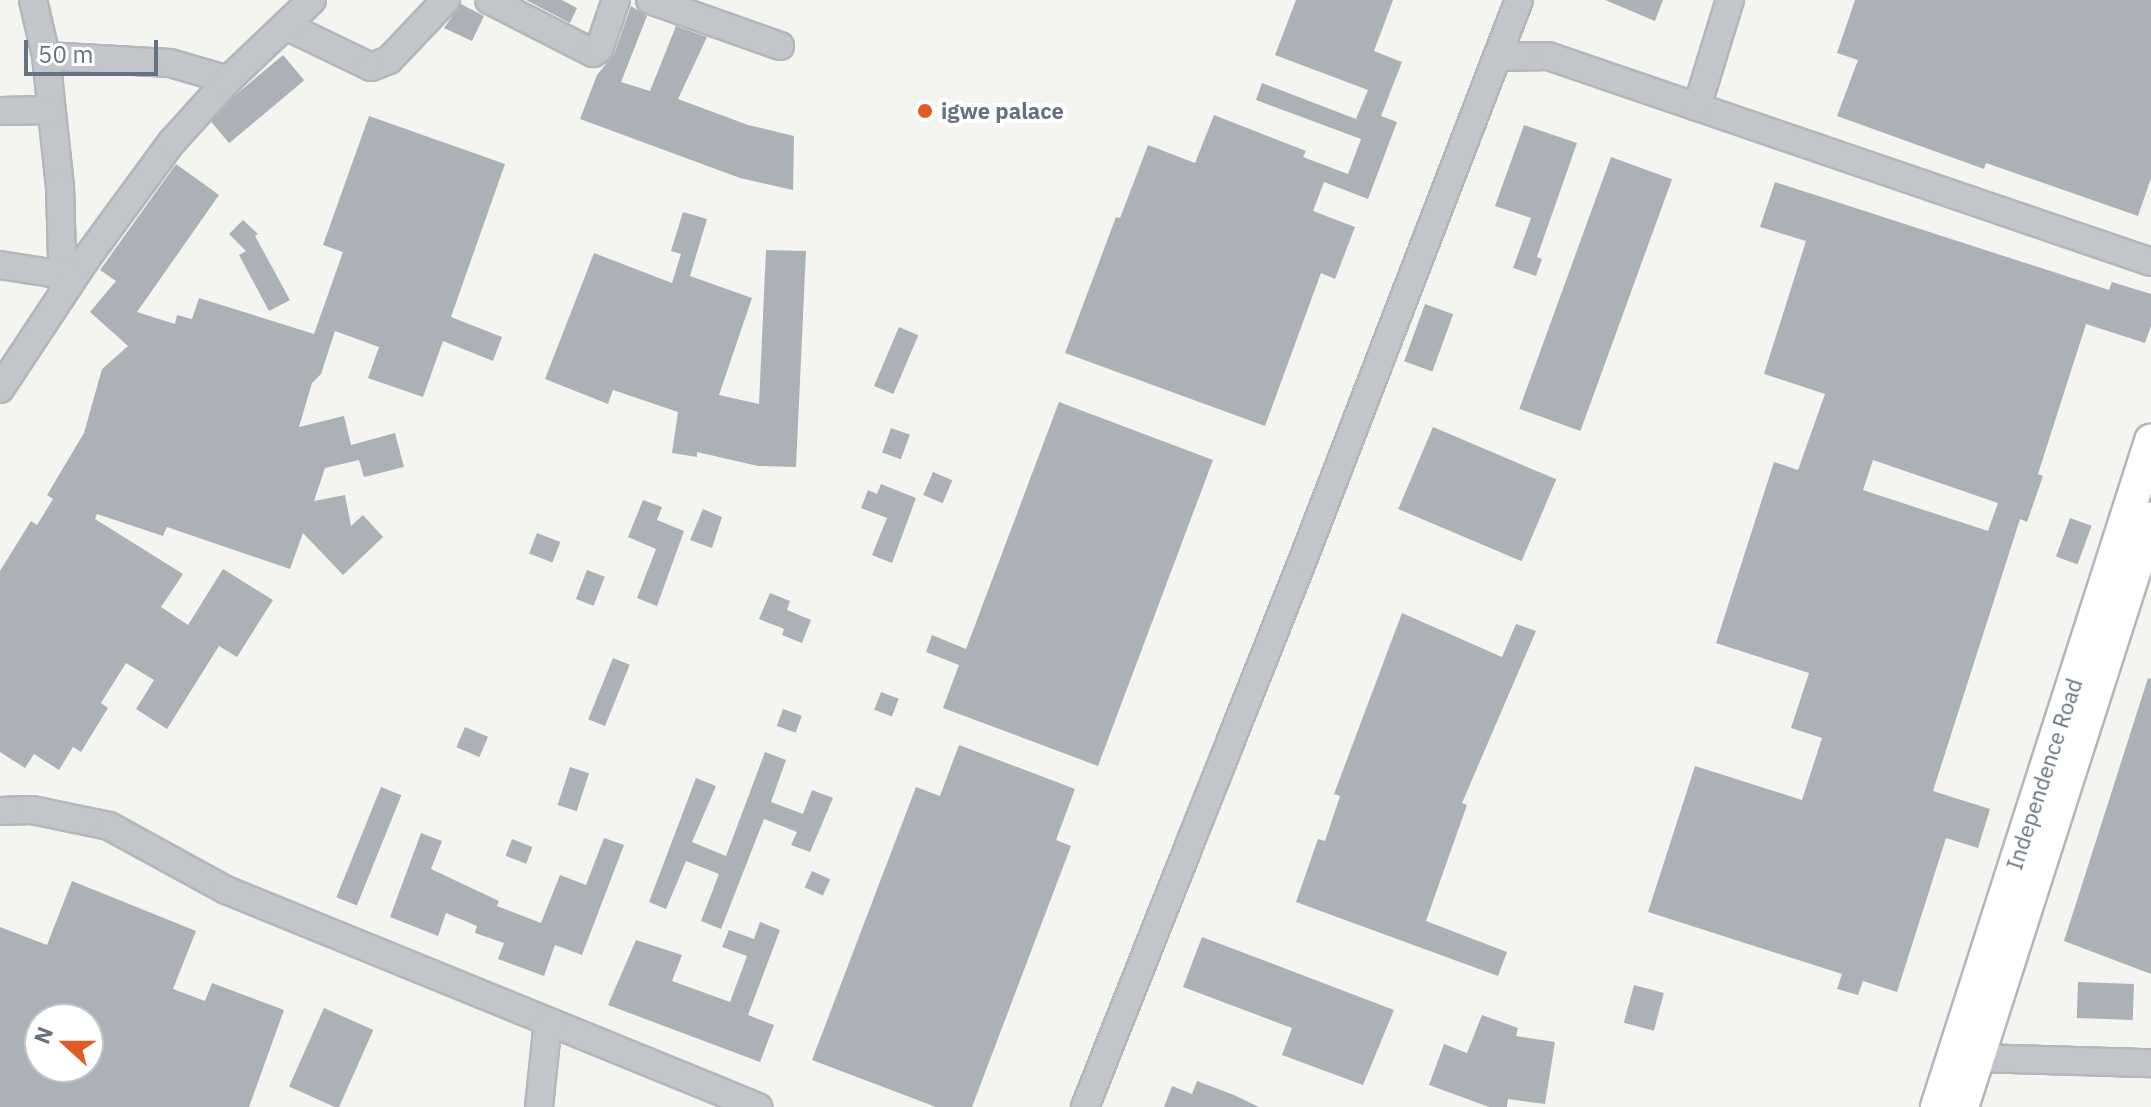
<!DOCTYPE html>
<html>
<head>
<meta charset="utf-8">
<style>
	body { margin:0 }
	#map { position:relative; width:2151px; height:1107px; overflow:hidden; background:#f4f5f1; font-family:"IBM Plex Sans",sans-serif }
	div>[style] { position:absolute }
	.building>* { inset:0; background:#abb1b6; transform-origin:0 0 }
	.roads { filter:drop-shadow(2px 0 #b3b7bb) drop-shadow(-2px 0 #b3b7bb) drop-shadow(0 2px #b3b7bb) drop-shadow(0 -2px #b3b7bb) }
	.minor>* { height:26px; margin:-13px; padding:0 13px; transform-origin:13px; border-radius:13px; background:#c2c5c9 }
	.major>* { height:32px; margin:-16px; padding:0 16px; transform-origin:16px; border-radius:16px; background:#fff }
	.dots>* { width:22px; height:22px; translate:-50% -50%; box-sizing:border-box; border:4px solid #fff; border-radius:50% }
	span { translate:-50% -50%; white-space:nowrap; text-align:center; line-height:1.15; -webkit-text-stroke:8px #fff; paint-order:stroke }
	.poi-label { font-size:22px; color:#647281; font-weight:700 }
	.left { translate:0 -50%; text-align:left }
	.street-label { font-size:22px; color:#647281 }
	.north { position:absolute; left:24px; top:1003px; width:80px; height:80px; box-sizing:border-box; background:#fff; border:2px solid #c1c7cd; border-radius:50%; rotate:291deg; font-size:22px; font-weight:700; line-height:32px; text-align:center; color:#647281 }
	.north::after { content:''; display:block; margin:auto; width:28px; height:36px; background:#e15c24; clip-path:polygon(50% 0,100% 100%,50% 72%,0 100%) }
	.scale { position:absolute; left:24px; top:40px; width:134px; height:36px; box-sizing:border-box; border:4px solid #647281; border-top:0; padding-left:10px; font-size:24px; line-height:28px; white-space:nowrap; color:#647281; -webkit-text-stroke:6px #fff; paint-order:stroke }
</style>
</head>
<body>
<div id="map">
	<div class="building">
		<i style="clip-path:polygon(526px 0,562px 0,577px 8px,570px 23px)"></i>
		<i style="clip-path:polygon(1296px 0,1393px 0,1374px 51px,1402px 62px,1381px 116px,1397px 122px,1368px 199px,1324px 182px,1313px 211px,1355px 227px,1335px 279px,1321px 273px,1265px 426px,1065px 353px,1116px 217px,1120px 218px,1148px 145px,1195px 163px,1214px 115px,1306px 151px,1303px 157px,1348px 174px,1361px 139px,1256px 100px,1262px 83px,1356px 119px,1368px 90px,1275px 55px)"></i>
		<i style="clip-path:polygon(1605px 0,1663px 0,1655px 21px)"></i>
		<i style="clip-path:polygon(1855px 0,2151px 0,2151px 178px,2138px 216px,1986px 163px,1984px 169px,1837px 116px,1858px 60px,1837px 53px)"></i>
		<i style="clip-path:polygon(461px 4px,484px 16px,472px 41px,444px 28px)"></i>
		<i style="clip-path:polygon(631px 6px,647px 16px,621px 82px,650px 91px,676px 26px,707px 37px,678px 99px,748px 125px,794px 136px,793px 190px,740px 178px,580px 119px,597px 75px,614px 54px)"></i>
		<i style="left:283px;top:55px;width:33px;height:98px;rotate:50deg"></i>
		<i style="clip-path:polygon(369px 116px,505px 164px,451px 317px,502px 337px,493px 361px,443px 341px,423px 397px,368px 378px,379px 347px,335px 331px,321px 374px,312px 383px,299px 427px,344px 416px,351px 445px,395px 433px,404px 467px,364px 477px,359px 460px,325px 468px,314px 501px,345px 495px,351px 526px,363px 515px,383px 537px,343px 575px,303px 533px,290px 569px,167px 527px,163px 536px,97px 514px,95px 519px,183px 574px,161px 607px,188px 625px,223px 569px,273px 600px,237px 657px,219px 646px,167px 729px,136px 709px,154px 680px,126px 663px,101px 703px,108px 708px,81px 752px,73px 747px,59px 770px,34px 754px,25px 768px,0 752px,0 571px,31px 521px,37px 525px,53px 499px,47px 495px,84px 433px,102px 369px,128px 346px,90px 312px,116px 281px,100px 270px,176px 164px,219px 195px,137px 312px,175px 324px,177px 315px,192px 319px,199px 298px,314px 334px,343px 252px,323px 245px)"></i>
		<i style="clip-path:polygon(1524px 125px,1577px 143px,1537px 257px,1542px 259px,1536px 276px,1513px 268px,1531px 218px,1495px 206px)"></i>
		<i style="left:1611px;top:157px;width:65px;height:268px;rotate:20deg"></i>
		<i style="clip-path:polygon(evenodd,1775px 182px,2109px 290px,2112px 282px,2151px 294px,2151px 326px,2145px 343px,2086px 324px,2038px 474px,2043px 476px,2027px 522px,2020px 519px,1933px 791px,1990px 809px,1978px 848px,1946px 838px,1897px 992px,1863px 981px,1858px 995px,1837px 989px,1842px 974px,1648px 912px,1695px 766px,1802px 800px,1822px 738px,1791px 728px,1809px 673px,1716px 643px,1774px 462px,1798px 470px,1825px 394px,1764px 374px,1806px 241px,1760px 227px,1775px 182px,1873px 460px,1998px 503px,1988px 531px,1863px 490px,1873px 460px)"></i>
		<i style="clip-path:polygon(683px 212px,707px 219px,690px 276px,752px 298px,719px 395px,759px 404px,766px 250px,806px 251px,796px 467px,758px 466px,697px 452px,697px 457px,672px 453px,678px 412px,613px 390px,608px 404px,545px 379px,594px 253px,672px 283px,681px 254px,671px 251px)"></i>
		<i style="clip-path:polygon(243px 220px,258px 234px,255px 236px,290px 300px,269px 311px,239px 255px,246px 251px,229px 234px)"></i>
		<i style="left:1425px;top:304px;width:30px;height:61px;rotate:20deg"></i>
		<i style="left:899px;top:327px;width:21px;height:64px;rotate:23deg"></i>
		<i style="clip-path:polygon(1059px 402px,1213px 460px,1098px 766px,943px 708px,959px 665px,926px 652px,932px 635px,966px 649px)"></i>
		<i style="left:1433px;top:427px;width:134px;height:89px;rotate:23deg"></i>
		<i style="left:891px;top:428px;width:20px;height:26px;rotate:20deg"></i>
		<i style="left:933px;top:472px;width:21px;height:25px;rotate:23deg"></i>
		<i style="clip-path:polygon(881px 484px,916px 498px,892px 563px,872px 555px,887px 518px,861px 508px,868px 490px,877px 494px)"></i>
		<i style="clip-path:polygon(643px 500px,662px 507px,657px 520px,684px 531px,657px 606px,637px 598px,656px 549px,628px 537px)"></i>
		<i style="clip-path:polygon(703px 509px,722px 517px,712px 548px,690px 540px)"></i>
		<i style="left:2070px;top:518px;width:23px;height:41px;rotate:20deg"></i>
		<i style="left:537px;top:533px;width:25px;height:22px;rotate:21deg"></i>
		<i style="left:587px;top:570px;width:19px;height:31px;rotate:21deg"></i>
		<i style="clip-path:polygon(770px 593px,790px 601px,787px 610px,811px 620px,802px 643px,782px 635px,784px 629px,759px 619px)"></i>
		<i style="clip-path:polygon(1402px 613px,1502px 657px,1516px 624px,1536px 631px,1462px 803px,1467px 805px,1426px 921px,1507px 952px,1498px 976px,1296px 902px,1318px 839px,1325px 841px,1340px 796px,1334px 794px)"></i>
		<i style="left:613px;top:658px;width:18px;height:66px;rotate:22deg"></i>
		<i style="clip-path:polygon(2148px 678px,2151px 679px,2151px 974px,2064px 941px)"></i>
		<i style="left:881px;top:692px;width:19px;height:19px;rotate:21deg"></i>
		<i style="left:783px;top:709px;width:20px;height:18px;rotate:20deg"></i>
		<i style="left:465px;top:727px;width:25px;height:22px;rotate:23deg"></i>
		<i style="clip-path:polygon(959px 745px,1075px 789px,1056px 840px,1071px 846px,972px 1107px,936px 1107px,812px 1060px,916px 787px,940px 796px)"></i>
		<i style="clip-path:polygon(765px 752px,786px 760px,771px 802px,803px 814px,812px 790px,833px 798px,810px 852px,791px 845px,797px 832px,764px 819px,721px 929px,701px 921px,719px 874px,686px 861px,666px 909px,649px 902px,696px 778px,716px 786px,692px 842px,726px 856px)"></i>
		<i style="left:570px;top:767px;width:20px;height:40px;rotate:18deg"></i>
		<i style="left:381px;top:787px;width:22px;height:119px;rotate:22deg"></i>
		<i style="clip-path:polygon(421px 833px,442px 841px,431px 869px,499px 901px,497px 906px,541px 923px,560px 875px,586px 885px,604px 838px,624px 845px,582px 955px,555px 945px,544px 976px,498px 959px,504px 943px,475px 933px,477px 926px,446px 913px,438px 936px,390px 917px)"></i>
		<i style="left:512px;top:839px;width:22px;height:18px;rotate:21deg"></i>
		<i style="left:812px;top:871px;width:20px;height:18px;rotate:24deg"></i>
		<i style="clip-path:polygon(evenodd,72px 881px,196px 931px,173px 989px,205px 1001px,212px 983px,284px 1010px,249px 1107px,0 1107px,0 927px,47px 945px,72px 881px,40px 1019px,88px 1019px,88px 1067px,40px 1067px,40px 1019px)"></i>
		<i style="clip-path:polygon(760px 922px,780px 930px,748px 1015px,774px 1025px,760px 1062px,608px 1005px,636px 940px,682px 955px,672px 981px,730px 1002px,747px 956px,722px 947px,729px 930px,754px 939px)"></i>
		<i style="clip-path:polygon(1202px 937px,1394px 1010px,1363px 1085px,1282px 1055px,1292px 1028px,1183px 987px)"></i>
		<i style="left:2078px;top:982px;width:56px;height:36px;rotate:2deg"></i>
		<i style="left:1634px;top:985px;width:31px;height:39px;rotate:15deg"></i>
		<i style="left:324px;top:1008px;width:54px;height:86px;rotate:24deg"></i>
		<i style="clip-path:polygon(1482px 1015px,1518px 1028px,1516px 1036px,1555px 1042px,1545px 1104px,1508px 1099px,1507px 1107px,1489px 1107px,1429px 1085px,1444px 1044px,1467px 1053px)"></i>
		<i style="clip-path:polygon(1197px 1081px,1234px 1095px,1259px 1107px,1164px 1107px,1172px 1086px,1192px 1094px)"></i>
	</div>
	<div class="roads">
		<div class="minor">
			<i style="left:33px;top:0;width:57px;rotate:76.9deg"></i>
			<i style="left:46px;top:56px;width:131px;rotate:83.9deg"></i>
			<i style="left:60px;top:186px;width:106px;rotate:88.4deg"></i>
			<i style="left:489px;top:0;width:117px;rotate:27deg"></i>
			<i style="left:593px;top:53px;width:7px;rotate:-34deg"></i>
			<i style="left:599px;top:49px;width:52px;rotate:-70.9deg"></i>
			<i style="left:650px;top:0;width:138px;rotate:19.5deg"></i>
			<i style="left:288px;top:27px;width:92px;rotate:25.7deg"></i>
			<i style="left:371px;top:67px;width:19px;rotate:-21deg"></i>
			<i style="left:389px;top:60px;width:83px;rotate:-46.5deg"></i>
			<i style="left:46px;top:56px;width:124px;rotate:3.2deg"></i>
			<i style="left:170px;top:63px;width:60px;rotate:16.3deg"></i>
			<i style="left:1499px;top:57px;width:49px;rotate:-1.2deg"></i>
			<i style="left:1548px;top:56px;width:637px;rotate:18.86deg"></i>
			<i style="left:1697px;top:107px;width:112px;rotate:-72.9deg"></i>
			<i style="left:0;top:111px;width:51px;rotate:-1.1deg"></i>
			<i style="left:0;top:265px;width:64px;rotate:9deg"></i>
			<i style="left:0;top:389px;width:156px;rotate:-56.5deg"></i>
			<i style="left:86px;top:259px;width:144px;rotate:-53.8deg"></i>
			<i style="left:171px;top:143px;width:85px;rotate:-47.9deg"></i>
			<i style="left:228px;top:80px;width:116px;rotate:-43.6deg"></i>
			<i style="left:0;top:811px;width:32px;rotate:-2deg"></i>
			<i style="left:32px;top:810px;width:79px;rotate:11.7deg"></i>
			<i style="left:109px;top:826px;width:133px;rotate:28.7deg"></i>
			<i style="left:226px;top:890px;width:575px;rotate:22.19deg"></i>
			<i style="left:1978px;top:1058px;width:173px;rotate:1.7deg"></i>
			<i style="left:539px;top:1107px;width:85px;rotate:-84deg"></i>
			<i style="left:1085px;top:1107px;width:592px;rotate:-68.29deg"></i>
			<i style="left:1304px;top:557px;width:597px;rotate:-68.89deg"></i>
		</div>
		<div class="major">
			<i style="left:1937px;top:1107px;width:700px;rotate:-72.19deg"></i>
			<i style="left:1962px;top:1107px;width:618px;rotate:-72.18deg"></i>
		</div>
	</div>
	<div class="dots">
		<i style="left:925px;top:111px;background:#e15c24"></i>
	</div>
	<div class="poi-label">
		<span class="left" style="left:941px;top:111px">igwe palace</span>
	</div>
	<div class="street-label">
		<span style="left:2044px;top:774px;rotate:-72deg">Independence Road</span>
	</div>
	<div class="north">N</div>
	<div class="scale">50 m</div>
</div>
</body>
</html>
